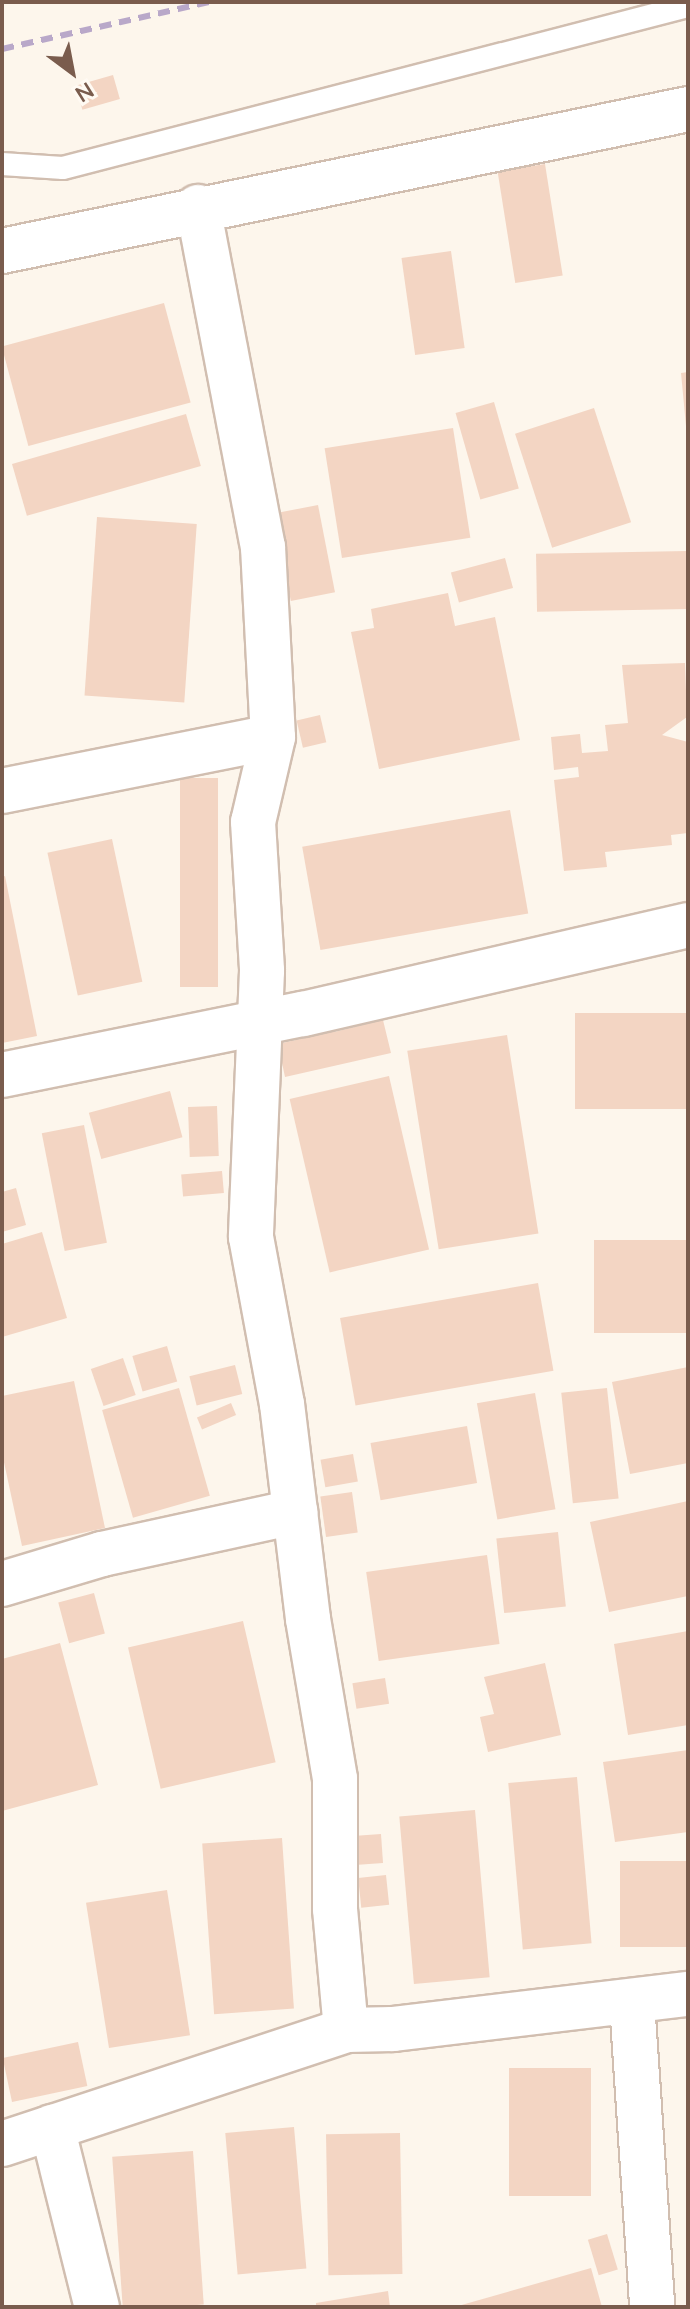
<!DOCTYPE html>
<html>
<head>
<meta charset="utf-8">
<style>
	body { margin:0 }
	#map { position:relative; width:690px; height:2309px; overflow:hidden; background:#fdf6ec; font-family:Mulish,sans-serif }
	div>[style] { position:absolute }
	.building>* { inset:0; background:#f3d5c3; transform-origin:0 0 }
	.roads { filter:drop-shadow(2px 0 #d1beb0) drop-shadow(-2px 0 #d1beb0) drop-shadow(0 2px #d1beb0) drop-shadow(0 -2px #d1beb0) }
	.lane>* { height:22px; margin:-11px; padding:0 11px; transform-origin:11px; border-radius:11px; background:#fff }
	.street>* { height:44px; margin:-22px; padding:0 22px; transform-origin:22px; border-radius:22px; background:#fff }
	.rail>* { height:6px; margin-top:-3px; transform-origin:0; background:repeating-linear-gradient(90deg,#b9a8c9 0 12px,transparent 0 20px) }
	span { translate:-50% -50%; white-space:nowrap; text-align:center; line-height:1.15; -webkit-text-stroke:6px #fffaf3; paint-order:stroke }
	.frame { position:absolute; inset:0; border:4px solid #7a5c4d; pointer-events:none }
	.north { position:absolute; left:32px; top:32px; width:80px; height:80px; -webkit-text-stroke:6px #fffaf3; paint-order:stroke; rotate:148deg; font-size:22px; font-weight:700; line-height:32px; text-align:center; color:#7a5c4d }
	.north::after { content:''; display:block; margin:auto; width:28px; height:36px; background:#7a5c4d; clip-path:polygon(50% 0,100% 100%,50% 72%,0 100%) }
</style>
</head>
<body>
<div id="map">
	<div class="building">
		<i style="left:113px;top:75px;width:25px;height:39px;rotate:74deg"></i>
		<i style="left:545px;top:164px;width:113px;height:48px;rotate:81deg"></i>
		<i style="left:451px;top:251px;width:98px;height:50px;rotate:82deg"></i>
		<i style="left:164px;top:303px;width:103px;height:168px;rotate:75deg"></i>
		<i style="clip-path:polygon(688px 372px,688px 426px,686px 426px,681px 373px)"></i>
		<i style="left:494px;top:402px;width:90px;height:40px;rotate:74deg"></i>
		<i style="left:594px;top:408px;width:120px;height:83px;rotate:72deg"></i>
		<i style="left:186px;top:414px;width:54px;height:181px;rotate:74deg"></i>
		<i style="left:453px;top:428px;width:111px;height:130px;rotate:81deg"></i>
		<i style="left:318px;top:505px;width:89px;height:45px;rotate:79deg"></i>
		<i style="left:97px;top:517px;width:100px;height:179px;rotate:4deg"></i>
		<i style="left:687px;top:551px;width:58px;height:151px;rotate:89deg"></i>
		<i style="left:505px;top:558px;width:31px;height:56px;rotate:75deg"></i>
		<i style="clip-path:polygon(448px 593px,455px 626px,495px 617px,520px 740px,379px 769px,351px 632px,374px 628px,371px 609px)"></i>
		<i style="clip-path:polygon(685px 663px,687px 717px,662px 735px,688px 742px,688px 833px,671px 835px,672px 845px,605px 852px,607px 867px,564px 871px,554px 780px,579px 777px,578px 767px,554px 770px,551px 737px,580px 734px,582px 753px,608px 751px,605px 725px,628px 723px,622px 665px)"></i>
		<i style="left:320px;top:715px;width:28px;height:24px;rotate:77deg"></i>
		<i style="left:180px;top:778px;width:38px;height:209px"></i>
		<i style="left:510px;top:810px;width:105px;height:211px;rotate:80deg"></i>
		<i style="left:112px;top:839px;width:146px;height:66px;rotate:78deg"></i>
		<i style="clip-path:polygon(5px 876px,37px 1036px,2px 1043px,2px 877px)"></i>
		<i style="left:688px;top:1013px;width:96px;height:113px;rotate:90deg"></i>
		<i style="clip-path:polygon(332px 1020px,334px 1032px,383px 1020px,391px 1053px,285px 1077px,278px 1044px,327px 1033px,297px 1037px)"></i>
		<i style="left:507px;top:1035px;width:201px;height:101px;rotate:81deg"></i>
		<i style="left:389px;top:1076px;width:178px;height:102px;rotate:77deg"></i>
		<i style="left:170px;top:1091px;width:48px;height:84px;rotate:75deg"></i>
		<i style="left:217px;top:1106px;width:50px;height:29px;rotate:88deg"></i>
		<i style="left:84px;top:1125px;width:120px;height:43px;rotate:79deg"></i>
		<i style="left:222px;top:1171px;width:22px;height:41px;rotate:85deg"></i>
		<i style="clip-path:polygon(16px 1188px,26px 1225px,2px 1232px,2px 1192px)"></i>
		<i style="clip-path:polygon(42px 1232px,67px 1318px,2px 1337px,2px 1244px)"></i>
		<i style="left:688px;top:1240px;width:93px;height:94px;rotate:90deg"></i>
		<i style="left:538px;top:1283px;width:89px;height:201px;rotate:80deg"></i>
		<i style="left:167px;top:1346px;width:37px;height:36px;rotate:74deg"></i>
		<i style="left:123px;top:1358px;width:39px;height:34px;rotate:71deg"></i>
		<i style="left:235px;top:1365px;width:30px;height:47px;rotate:76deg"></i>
		<i style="clip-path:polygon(688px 1367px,688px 1463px,630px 1474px,612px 1382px)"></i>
		<i style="clip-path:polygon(74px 1381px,105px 1528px,22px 1546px,2px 1453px,2px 1396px)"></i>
		<i style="left:179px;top:1388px;width:112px;height:80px;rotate:74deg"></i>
		<i style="left:607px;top:1388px;width:111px;height:46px;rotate:84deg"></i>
		<i style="left:535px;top:1393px;width:118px;height:59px;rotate:80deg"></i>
		<i style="left:231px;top:1403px;width:13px;height:37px;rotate:67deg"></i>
		<i style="left:467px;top:1426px;width:58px;height:98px;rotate:80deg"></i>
		<i style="left:353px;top:1454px;width:28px;height:33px;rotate:80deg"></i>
		<i style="left:352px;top:1492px;width:41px;height:32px;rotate:82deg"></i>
		<i style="clip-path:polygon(688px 1501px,688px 1596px,609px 1612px,590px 1522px)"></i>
		<i style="left:558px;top:1532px;width:75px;height:62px;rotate:84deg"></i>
		<i style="left:487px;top:1555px;width:90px;height:122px;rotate:82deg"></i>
		<i style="left:94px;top:1593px;width:42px;height:37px;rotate:75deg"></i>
		<i style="left:243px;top:1621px;width:145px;height:118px;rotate:77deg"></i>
		<i style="clip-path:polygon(688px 1631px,688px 1725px,628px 1735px,614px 1644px)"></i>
		<i style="clip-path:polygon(60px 1643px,98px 1785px,2px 1811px,2px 1659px)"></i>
		<i style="clip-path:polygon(545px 1663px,561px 1735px,488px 1752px,480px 1717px,494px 1714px,484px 1677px)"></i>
		<i style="left:385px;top:1678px;width:26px;height:33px;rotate:81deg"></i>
		<i style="clip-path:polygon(688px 1750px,688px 1832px,615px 1842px,603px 1762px)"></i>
		<i style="left:577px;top:1777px;width:167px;height:69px;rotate:85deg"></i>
		<i style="left:475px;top:1810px;width:168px;height:76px;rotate:85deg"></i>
		<i style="left:381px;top:1834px;width:29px;height:28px;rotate:86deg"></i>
		<i style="left:282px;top:1838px;width:171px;height:80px;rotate:86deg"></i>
		<i style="left:688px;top:1861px;width:86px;height:68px;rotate:90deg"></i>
		<i style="left:386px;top:1875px;width:30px;height:28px;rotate:84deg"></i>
		<i style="left:167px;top:1890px;width:147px;height:82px;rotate:81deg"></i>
		<i style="left:78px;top:2042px;width:45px;height:77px;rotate:78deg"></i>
		<i style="left:591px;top:2068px;width:128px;height:82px;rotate:90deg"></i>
		<i style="left:294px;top:2127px;width:142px;height:69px;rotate:85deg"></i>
		<i style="left:400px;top:2133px;width:141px;height:74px;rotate:89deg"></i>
		<i style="left:193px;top:2151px;width:154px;height:81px;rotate:86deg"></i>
		<i style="left:607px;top:2234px;width:37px;height:20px;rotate:73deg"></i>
		<i style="clip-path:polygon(591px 2268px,602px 2307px,459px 2307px,458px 2306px)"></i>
		<i style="clip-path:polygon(388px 2291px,390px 2307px,316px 2307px,316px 2303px)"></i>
	</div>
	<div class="roads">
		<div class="lane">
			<i style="left:2px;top:164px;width:61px;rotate:3.8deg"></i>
			<i style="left:63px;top:168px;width:646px;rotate:-14.53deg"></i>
		</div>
		<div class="street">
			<i style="left:198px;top:207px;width:346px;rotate:79.2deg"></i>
			<i style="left:263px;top:547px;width:190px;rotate:87deg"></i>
			<i style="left:273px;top:737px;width:87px;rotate:103.2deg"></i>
			<i style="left:253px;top:822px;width:149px;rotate:86.5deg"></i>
			<i style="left:262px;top:971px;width:266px;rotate:92.4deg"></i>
			<i style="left:251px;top:1237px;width:170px;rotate:79.5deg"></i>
			<i style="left:282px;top:1404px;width:217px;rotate:83.1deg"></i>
			<i style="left:308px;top:1619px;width:162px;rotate:80.4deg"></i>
			<i style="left:335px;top:1779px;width:130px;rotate:90deg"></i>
			<i style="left:335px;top:1909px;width:121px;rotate:84.8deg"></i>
			<i style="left:2px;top:251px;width:701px;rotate:-11.69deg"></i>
			<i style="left:2px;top:791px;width:276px;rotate:-11.3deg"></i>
			<i style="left:2px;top:1075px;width:307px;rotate:-11.5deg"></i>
			<i style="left:303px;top:1014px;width:395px;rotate:-13deg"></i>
			<i style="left:2px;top:1584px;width:104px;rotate:-16.7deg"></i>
			<i style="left:102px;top:1554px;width:198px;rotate:-12.3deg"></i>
			<i style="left:632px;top:2002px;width:306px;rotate:86.2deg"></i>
			<i style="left:52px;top:2127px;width:186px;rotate:76deg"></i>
			<i style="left:2px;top:2144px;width:362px;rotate:-18.3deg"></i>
			<i style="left:346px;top:2030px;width:47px;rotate:-1.2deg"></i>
			<i style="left:393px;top:2029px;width:297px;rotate:-6.8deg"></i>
		</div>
	</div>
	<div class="rail">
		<i style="left:2px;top:49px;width:212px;rotate:-12.8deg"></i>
	</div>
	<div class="frame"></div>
	<div class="north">N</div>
</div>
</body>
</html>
